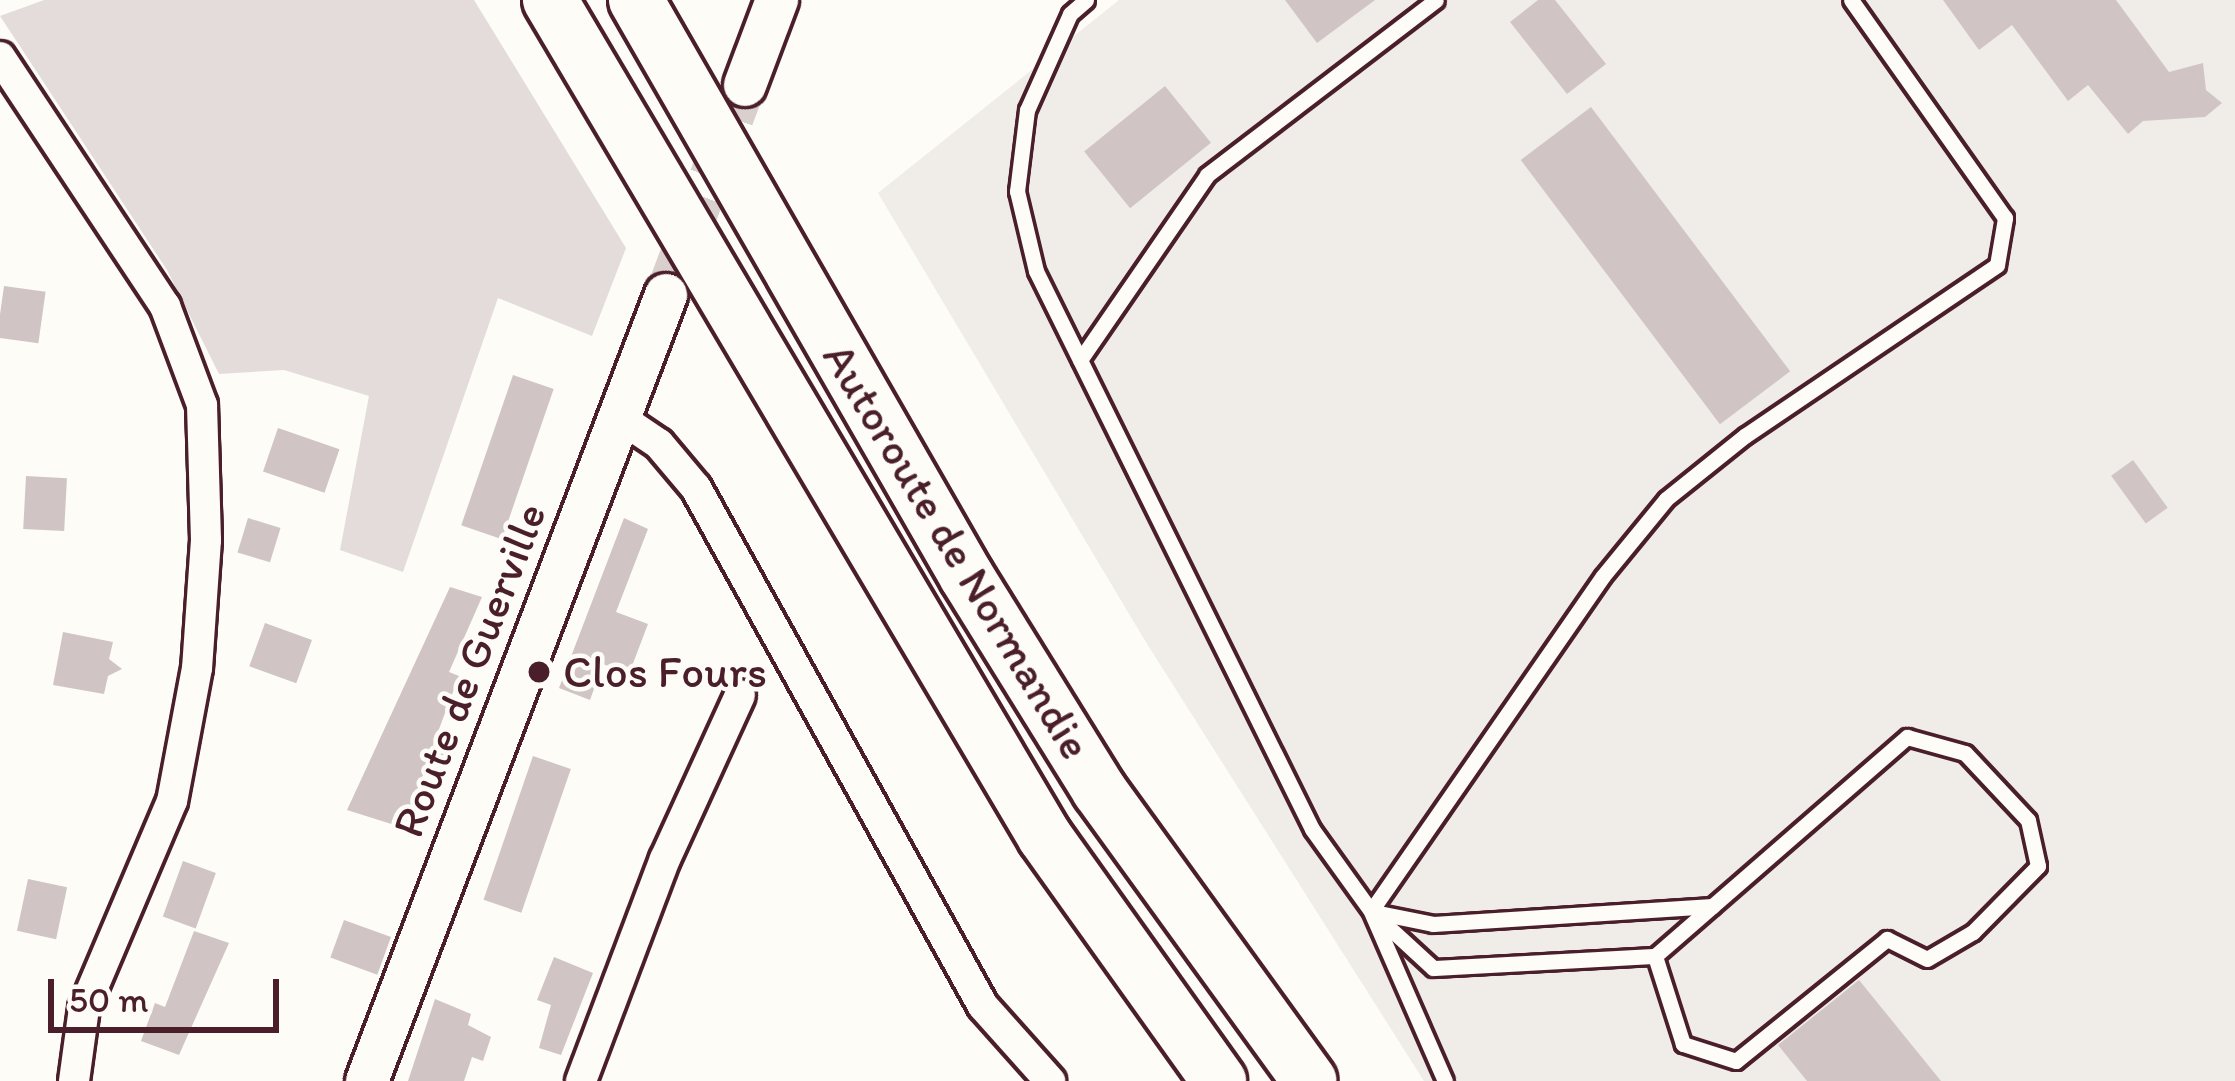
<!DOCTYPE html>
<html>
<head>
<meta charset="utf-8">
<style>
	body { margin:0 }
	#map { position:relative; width:2235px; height:1081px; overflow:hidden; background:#fdfcf7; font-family:Itim,sans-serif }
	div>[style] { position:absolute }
	.built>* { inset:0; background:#f0ece8 }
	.green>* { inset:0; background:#e3dcda }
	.building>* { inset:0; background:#d0c5c4; transform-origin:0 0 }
	.secondary-tunnel>* { height:42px; margin-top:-21px; transform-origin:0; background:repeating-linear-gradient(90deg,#d9d0ce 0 42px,transparent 0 63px) }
	.roads { filter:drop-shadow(3px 0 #4a1f2b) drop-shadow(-3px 0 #4a1f2b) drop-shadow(0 3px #4a1f2b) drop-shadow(0 -3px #4a1f2b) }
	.lane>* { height:15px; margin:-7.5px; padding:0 7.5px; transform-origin:7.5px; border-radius:7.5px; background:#fdfcf7 }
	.street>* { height:30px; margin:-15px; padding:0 15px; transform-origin:15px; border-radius:15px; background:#fdfcf7 }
	.secondary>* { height:42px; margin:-21px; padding:0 21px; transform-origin:21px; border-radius:21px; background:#fdfcf7 }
	.highway>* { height:54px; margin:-27px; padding:0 27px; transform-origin:27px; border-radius:27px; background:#fdfcf7 }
	.dots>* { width:33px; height:33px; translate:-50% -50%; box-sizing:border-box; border:6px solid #fdfcf7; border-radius:50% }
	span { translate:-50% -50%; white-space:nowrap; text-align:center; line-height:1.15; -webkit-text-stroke:9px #fdfcf7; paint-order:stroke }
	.street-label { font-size:45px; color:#4a1f2b }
	.poi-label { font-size:45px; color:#4a1f2b }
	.left { translate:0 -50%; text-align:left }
	.scale { position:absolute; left:48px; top:979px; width:231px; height:54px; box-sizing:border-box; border:6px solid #4a1f2b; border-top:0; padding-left:15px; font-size:36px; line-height:42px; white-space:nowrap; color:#4a1f2b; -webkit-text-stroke:9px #fdfcf7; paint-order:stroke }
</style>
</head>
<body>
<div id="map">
	<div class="built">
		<i style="clip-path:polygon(1119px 0,2235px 0,2235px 1081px,1424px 1081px,1144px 639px,878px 193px)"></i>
	</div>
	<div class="green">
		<i style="clip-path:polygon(44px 0,474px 0,626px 248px,592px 336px,498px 298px,403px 572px,340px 550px,369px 396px,284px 370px,219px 374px,167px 270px,0 16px)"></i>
	</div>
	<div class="building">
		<i style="clip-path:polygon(1285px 0,1375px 0,1317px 43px)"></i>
		<i style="clip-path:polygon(1538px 0,1555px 0,1606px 64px,1567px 94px,1510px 22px)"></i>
		<i style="clip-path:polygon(1943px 0,2116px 0,2169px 72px,2203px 63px,2206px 90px,2222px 103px,2205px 117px,2143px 121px,2128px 134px,2088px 85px,2068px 101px,2012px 25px,1979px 50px)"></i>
		<i style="left:1165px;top:86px;width:73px;height:104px;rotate:51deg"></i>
		<i style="left:1591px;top:107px;width:331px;height:88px;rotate:53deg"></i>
		<i style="left:4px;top:286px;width:42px;height:52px;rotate:8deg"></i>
		<i style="left:513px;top:375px;width:43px;height:159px;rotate:19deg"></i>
		<i style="left:278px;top:428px;width:65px;height:46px;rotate:19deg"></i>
		<i style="left:2133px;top:460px;width:59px;height:27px;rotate:54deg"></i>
		<i style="left:26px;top:476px;width:41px;height:53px;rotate:3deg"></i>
		<i style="left:248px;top:518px;width:34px;height:36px;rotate:17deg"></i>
		<i style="clip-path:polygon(624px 518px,648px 529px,616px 612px,648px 624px,629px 674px,603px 664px,590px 700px,559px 688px)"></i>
		<i style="clip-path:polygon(450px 587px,482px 597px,449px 672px,459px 676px,433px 745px,455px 753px,446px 775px,426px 767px,404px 828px,347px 810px)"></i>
		<i style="left:265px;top:623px;width:50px;height:46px;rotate:20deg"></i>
		<i style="clip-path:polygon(63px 632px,113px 642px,109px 659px,122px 669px,108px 676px,104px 694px,53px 685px)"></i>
		<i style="left:533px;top:756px;width:40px;height:152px;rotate:19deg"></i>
		<i style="left:183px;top:861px;width:35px;height:59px;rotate:20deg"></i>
		<i style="left:28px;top:879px;width:40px;height:53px;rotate:12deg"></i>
		<i style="left:344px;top:920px;width:50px;height:40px;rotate:20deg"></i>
		<i style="clip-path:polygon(194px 931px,229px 943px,179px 1055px,141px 1041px,155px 1003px,165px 1007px)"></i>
		<i style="clip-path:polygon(554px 957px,593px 973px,561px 1055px,539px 1048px,551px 1005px,537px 1000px)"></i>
		<i style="clip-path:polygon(1859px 980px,1941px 1081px,1807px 1081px,1778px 1045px)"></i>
		<i style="clip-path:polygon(435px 999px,471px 1014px,468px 1025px,491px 1037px,483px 1061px,472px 1057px,464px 1081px,408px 1081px)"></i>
	</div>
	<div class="secondary-tunnel">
		<i style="left:666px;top:295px;width:224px;rotate:-69.4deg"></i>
	</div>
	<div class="roads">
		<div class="lane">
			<i style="left:1086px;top:0;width:21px;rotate:139deg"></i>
			<i style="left:1070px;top:14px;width:105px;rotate:114.1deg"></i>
			<i style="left:1027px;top:110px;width:82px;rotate:97deg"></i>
			<i style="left:1017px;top:191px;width:82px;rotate:76.6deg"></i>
			<i style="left:1036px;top:271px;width:623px;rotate:63.68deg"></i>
			<i style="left:1312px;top:829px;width:101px;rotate:54.3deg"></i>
			<i style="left:1371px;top:911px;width:84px;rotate:42.6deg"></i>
			<i style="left:1433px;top:968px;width:222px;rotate:-3.1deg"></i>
			<i style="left:1655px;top:956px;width:334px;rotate:-41deg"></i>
			<i style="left:1907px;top:737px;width:60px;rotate:15.4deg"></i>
			<i style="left:1965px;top:753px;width:92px;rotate:46.8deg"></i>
			<i style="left:2028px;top:820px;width:47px;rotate:77.7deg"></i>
			<i style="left:2038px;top:866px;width:93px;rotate:134.6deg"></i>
			<i style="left:1973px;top:932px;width:53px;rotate:149.6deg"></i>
			<i style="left:1927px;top:959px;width:45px;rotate:-153.4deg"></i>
			<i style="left:1887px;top:939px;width:194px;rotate:141.1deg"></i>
			<i style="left:1736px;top:1061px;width:56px;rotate:-162.2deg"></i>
			<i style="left:1683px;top:1044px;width:92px;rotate:-107.7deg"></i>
			<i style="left:1080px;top:360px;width:224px;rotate:-55.5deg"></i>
			<i style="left:1207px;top:175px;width:288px;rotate:-37.4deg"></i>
			<i style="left:1371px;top:911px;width:407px;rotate:-55.3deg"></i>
			<i style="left:1603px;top:576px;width:99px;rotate:-50.7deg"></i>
			<i style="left:1666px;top:499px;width:102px;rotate:-38.7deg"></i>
			<i style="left:1746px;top:435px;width:303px;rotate:-34.1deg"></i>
			<i style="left:1997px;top:265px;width:48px;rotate:-80.3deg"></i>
			<i style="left:2005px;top:218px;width:267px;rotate:-125.2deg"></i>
			<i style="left:1374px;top:912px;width:60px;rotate:11.5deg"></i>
			<i style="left:1433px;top:924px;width:280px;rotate:-3.7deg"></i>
			<i style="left:1372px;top:914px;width:182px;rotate:66.4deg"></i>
		</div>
		<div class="street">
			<i style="left:0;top:57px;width:299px;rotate:56.5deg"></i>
			<i style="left:165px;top:306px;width:106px;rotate:69.5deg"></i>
			<i style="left:202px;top:405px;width:135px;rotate:88.3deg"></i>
			<i style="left:206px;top:540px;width:128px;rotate:94deg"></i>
			<i style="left:197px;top:668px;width:135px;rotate:100.6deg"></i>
			<i style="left:172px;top:801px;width:225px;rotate:113deg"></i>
			<i style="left:84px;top:1008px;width:74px;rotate:97.8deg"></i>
			<i style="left:619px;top:417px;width:48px;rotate:34deg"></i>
			<i style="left:659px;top:444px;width:57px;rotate:49.9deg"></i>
			<i style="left:696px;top:488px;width:592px;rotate:61.01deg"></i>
			<i style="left:983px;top:1006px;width:101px;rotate:48.2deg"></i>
			<i style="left:581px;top:1081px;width:237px;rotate:-69.3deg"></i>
			<i style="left:665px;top:859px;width:180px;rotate:-65.4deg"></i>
		</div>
		<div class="secondary">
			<i style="left:745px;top:85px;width:91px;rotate:-69.4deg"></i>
			<i style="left:367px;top:1081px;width:841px;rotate:-69.17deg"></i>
		</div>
		<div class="highway">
			<i style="left:550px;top:0;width:972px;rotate:59.4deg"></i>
			<i style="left:1045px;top:837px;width:300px;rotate:54.5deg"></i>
			<i style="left:636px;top:0;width:665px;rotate:60.16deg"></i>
			<i style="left:967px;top:577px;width:251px;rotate:58.2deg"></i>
			<i style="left:1099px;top:790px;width:359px;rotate:54.1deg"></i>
		</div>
	</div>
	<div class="dots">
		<i style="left:539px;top:672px;background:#4a1f2b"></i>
	</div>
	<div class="street-label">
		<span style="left:957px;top:551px;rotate:59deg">Autoroute de Normandie</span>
		<span style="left:469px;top:670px;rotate:-69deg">Route de Guerville</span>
	</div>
	<div class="poi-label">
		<span class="left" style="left:563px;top:672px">Clos Fours</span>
	</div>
	<div class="scale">50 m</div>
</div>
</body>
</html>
